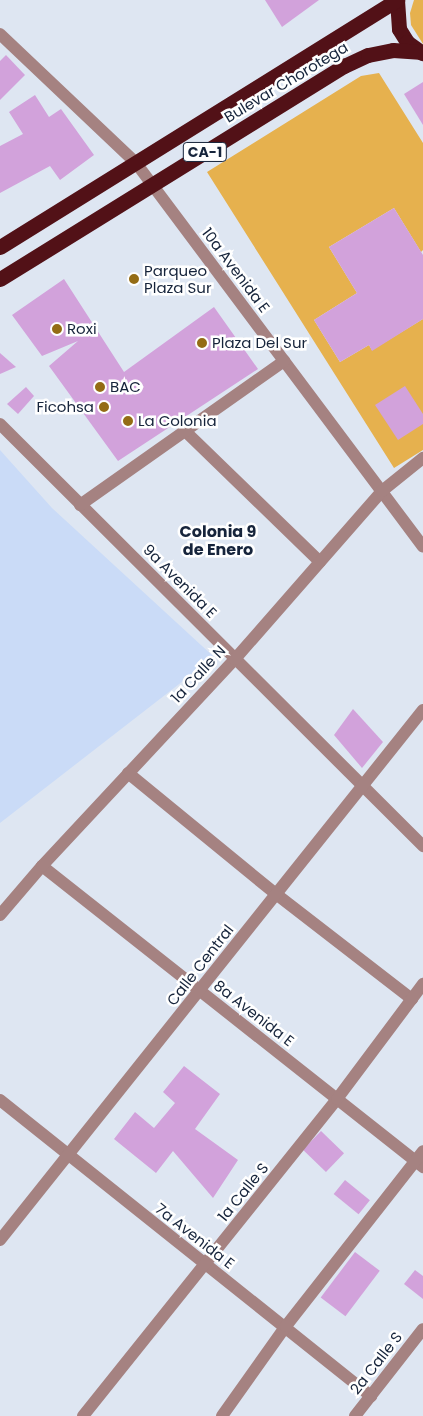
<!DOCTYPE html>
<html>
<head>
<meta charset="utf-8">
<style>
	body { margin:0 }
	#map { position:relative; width:423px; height:1416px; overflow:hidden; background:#dee6f2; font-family:Poppins,sans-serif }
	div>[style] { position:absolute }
	.built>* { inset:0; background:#cadbf7 }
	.green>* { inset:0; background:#e6b14e }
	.building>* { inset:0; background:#d2a2db; transform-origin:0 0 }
	.minor>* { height:12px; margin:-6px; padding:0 6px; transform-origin:6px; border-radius:6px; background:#a58281 }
	.highway>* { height:15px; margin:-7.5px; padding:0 7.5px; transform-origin:7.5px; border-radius:7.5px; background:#521117 }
	.dots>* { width:14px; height:14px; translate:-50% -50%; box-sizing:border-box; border:2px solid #fff; border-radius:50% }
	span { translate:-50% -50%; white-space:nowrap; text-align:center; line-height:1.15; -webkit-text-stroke:5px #fff; paint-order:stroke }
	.shield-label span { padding:1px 4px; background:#fff; border:1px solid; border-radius:4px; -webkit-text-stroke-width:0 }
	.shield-label { font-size:14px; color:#16243b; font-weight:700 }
	.street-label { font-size:15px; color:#16243b }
	.poi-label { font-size:15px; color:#16243b }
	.left { translate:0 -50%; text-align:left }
	.right { translate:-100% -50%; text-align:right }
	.neighbourhood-label { font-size:16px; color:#16243b; font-weight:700 }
</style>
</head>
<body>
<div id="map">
	<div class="built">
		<i style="clip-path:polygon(0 450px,52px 508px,214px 657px,0 823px)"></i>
	</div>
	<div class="green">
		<i style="clip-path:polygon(414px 0,423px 0,423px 44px,411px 25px,410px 13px)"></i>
		<i style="clip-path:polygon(379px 73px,423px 143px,423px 250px,421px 252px,394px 208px,329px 247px,357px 293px,314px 320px,340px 362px,369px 345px,372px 350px,423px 319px,423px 450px,394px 468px,207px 172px,361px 76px)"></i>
	</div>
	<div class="building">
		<i style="clip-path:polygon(265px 0,319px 0,282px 27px)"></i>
		<i style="clip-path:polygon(6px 55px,25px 75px,0 100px,0 61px)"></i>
		<i style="clip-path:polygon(423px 82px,423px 125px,404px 94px)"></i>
		<i style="clip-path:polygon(35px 95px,49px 117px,61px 109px,94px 155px,60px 180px,50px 166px,0 193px,0 146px,23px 134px,9px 112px)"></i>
		<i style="clip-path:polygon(394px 208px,423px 255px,423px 319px,372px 351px,369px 345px,340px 362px,314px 320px,357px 293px,329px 247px)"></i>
		<i style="clip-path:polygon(64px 279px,124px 372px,214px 307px,258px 369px,118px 461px,49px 366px,78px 341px,42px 356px,12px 315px)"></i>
		<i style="clip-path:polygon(0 353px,16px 367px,0 374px)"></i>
		<i style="clip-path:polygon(405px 386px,423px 414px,423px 424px,398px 440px,375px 405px)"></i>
		<i style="clip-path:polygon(26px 387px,34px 396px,18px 414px,7px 404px)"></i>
		<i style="clip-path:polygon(353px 709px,383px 742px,362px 768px,334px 735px)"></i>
		<i style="clip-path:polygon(184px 1066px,220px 1094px,195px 1129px,238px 1160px,213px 1198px,173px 1151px,156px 1173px,114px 1139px,135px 1112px,154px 1128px,175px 1103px,163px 1092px)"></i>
		<i style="left:321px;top:1131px;width:32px;height:26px;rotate:44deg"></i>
		<i style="left:345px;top:1180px;width:32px;height:18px;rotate:39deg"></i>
		<i style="left:355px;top:1252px;width:31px;height:57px;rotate:37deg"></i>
		<i style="clip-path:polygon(415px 1270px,423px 1276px,423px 1299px,404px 1284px)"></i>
	</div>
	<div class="minor">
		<i style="left:0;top:34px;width:187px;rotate:43.5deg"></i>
		<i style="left:136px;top:163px;width:479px;rotate:53.2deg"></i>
		<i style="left:0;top:424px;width:598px;rotate:44.93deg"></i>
		<i style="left:185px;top:431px;width:188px;rotate:44.1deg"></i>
		<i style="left:80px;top:505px;width:250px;rotate:-35.2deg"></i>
		<i style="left:128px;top:773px;width:191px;rotate:39.3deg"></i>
		<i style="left:276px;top:894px;width:172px;rotate:37.7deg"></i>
		<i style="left:42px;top:866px;width:486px;rotate:38.3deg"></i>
		<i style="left:0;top:915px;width:65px;rotate:-49.4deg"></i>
		<i style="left:42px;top:866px;width:283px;rotate:-47deg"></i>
		<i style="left:235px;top:659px;width:223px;rotate:-48.8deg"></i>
		<i style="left:382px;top:491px;width:53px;rotate:-38.8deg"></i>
		<i style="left:0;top:1100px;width:475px;rotate:38.6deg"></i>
		<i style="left:0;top:1240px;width:678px;rotate:-51.41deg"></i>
		<i style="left:83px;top:1416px;width:406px;rotate:-51.3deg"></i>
		<i style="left:337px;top:1099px;width:144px;rotate:-53.2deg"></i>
		<i style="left:222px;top:1416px;width:110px;rotate:-54.6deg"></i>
		<i style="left:286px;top:1326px;width:222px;rotate:-51.9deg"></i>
		<i style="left:355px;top:1416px;width:110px;rotate:-52deg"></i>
	</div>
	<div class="highway">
		<i style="left:397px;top:0;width:29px;rotate:86deg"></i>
		<i style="left:399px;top:29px;width:15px;rotate:58deg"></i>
		<i style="left:407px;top:42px;width:19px;rotate:36deg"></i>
		<i style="left:0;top:247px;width:468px;rotate:-31.9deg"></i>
		<i style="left:0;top:279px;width:405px;rotate:-31.8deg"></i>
		<i style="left:344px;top:66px;width:26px;rotate:-25deg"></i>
		<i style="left:368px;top:55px;width:25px;rotate:-11deg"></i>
		<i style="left:393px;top:50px;width:26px;rotate:4deg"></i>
	</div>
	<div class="dots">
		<i style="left:134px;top:279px;background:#946c15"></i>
		<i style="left:57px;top:329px;background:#946c15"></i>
		<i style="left:202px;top:343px;background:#946c15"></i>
		<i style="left:100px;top:387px;background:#946c15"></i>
		<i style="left:104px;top:407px;background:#946c15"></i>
		<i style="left:128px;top:421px;background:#946c15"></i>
	</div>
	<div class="shield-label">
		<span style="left:205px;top:152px">CA-1</span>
	</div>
	<div class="street-label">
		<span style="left:286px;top:82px;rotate:-31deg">Bulevar Chorotega</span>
		<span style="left:236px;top:270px;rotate:53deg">10a Avenida E</span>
		<span style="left:180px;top:581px;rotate:45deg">9a Avenida E</span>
		<span style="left:198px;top:674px;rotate:-47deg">1a Calle N</span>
		<span style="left:200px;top:965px;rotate:-52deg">Calle Central</span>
		<span style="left:254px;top:1013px;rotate:38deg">8a Avenida E</span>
		<span style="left:243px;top:1192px;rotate:-51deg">1a Calle S</span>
		<span style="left:195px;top:1236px;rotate:38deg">7a Avenida E</span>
		<span style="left:376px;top:1363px;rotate:-52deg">2a Calle S</span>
	</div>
	<div class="poi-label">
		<span class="left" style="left:144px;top:279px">Parqueo<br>Plaza Sur</span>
		<span class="left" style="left:67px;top:329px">Roxi</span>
		<span class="left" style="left:212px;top:343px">Plaza Del Sur</span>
		<span class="left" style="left:110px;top:387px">BAC</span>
		<span class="right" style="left:94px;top:407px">Ficohsa</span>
		<span class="left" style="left:138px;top:421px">La Colonia</span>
	</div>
	<div class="neighbourhood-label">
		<span style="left:218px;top:541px">Colonia 9<br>de Enero</span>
	</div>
</div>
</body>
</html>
